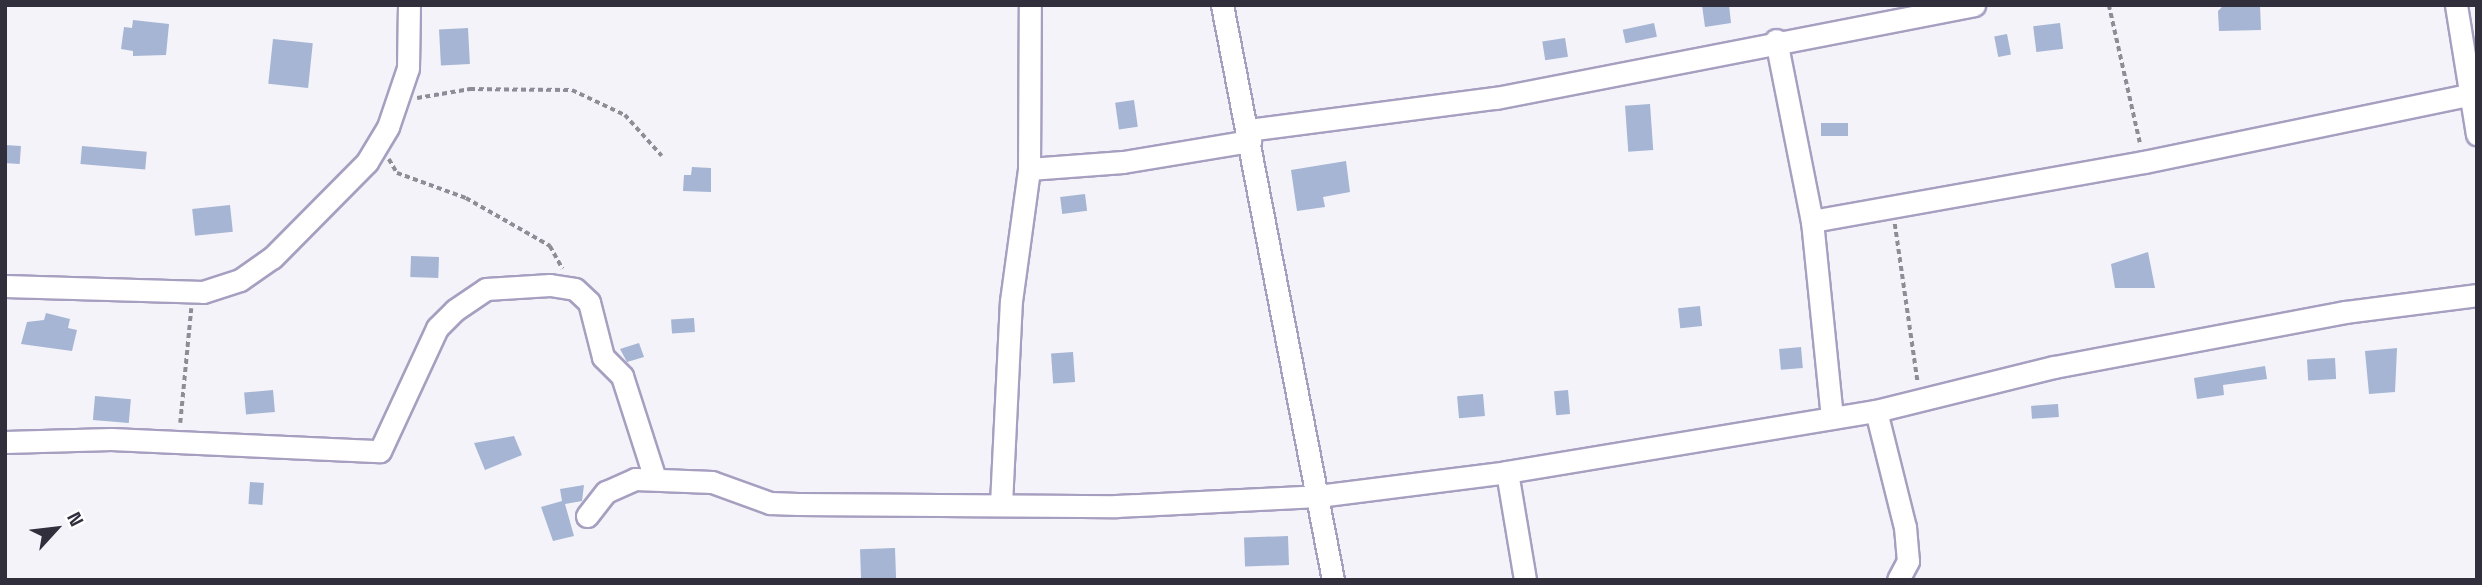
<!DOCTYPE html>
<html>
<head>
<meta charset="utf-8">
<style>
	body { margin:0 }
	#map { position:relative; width:2482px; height:585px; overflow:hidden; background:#f4f3fa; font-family:"Space Grotesk",sans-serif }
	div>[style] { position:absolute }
	.building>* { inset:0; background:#a5b5d3; transform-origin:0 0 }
	.path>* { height:3.5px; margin-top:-1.75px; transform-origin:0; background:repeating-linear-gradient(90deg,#8e8c96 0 5px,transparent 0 8.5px) }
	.roads { filter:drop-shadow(2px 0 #a79fc0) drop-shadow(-2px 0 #a79fc0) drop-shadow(0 2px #a79fc0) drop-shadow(0 -2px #a79fc0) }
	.street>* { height:21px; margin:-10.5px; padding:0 10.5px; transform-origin:10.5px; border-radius:10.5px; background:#fff }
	span { translate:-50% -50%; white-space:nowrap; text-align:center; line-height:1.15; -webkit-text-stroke:7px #fff; paint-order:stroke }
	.frame { position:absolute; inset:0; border:7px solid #322f3d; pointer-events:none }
	.north { position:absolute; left:21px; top:494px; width:70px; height:70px; -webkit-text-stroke:5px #fff; paint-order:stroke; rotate:63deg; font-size:19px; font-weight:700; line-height:28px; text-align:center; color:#322f3d }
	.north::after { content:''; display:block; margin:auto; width:24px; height:32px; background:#322f3d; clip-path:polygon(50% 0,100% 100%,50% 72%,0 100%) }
</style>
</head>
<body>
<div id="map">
	<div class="building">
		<i style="clip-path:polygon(1702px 5px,1729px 5px,1731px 23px,1705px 27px)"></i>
		<i style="clip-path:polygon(2224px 5px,2260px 5px,2261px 30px,2219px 31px,2218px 11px)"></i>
		<i style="clip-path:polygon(133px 20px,169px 24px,166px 55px,133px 56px,133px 51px,121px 49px,124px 27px,132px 28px)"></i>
		<i style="left:1654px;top:23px;width:14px;height:32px;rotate:78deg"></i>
		<i style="left:2060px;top:23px;width:26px;height:27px;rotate:83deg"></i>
		<i style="left:468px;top:28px;width:36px;height:29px;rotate:87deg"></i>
		<i style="left:2007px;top:34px;width:21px;height:13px;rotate:79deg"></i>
		<i style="left:1565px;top:38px;width:19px;height:23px;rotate:81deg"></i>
		<i style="left:273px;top:39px;width:40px;height:45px;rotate:6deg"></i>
		<i style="left:1134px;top:100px;width:27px;height:19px;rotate:82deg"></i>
		<i style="left:1650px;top:104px;width:46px;height:25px;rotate:86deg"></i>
		<i style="left:1821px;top:123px;width:27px;height:13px"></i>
		<i style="left:5px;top:145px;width:16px;height:18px;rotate:4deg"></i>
		<i style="left:82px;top:146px;width:65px;height:18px;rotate:5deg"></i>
		<i style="clip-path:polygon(1346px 161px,1350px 192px,1323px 197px,1325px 207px,1297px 211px,1291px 170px)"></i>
		<i style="clip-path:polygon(692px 167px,711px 168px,711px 192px,683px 191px,684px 175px,691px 175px)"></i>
		<i style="left:1085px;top:194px;width:17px;height:25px;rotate:83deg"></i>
		<i style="left:230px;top:205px;width:27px;height:38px;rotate:84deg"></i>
		<i style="clip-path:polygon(2148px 252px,2155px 288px,2115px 288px,2111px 264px)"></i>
		<i style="left:411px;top:256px;width:28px;height:21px;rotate:2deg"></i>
		<i style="left:1700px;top:306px;width:20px;height:22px;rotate:84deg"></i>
		<i style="clip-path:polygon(46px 313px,70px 319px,68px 328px,77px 330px,72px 351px,21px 344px,27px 322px,44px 320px)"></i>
		<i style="left:694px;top:318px;width:14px;height:23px;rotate:86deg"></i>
		<i style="clip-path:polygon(639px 343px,644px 357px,627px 362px,620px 349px)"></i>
		<i style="left:1801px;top:347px;width:21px;height:22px;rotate:85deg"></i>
		<i style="clip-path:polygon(2397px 348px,2395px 392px,2369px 394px,2365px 351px)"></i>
		<i style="left:1073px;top:352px;width:30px;height:22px;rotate:86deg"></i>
		<i style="left:2335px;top:358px;width:21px;height:28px;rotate:87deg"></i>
		<i style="clip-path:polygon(2265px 366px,2267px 379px,2223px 385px,2224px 395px,2197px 399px,2194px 378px)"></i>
		<i style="left:273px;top:390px;width:22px;height:29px;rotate:85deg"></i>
		<i style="left:1568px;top:390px;width:24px;height:14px;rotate:85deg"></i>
		<i style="left:1483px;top:394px;width:22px;height:26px;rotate:85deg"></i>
		<i style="left:95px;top:396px;width:36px;height:24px;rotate:5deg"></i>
		<i style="left:2058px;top:404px;width:13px;height:27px;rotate:86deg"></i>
		<i style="clip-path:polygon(514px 436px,522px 455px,485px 470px,474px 443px)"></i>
		<i style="left:250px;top:482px;width:14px;height:22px;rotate:4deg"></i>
		<i style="clip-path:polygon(584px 485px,582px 501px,565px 504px,574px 536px,553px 541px,541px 507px,562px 501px,560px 489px)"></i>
		<i style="left:1288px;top:536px;width:29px;height:44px;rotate:88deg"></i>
		<i style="left:895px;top:548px;width:32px;height:35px;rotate:88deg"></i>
	</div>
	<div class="path">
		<i style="left:2109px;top:5px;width:141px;rotate:77.3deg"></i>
		<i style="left:417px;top:98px;width:54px;rotate:-9.6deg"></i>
		<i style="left:470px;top:89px;width:102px;rotate:0.6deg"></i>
		<i style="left:572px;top:90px;width:59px;rotate:25.3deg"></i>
		<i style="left:625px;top:115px;width:55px;rotate:47.9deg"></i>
		<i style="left:389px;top:159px;width:16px;rotate:60deg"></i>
		<i style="left:397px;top:173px;width:73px;rotate:19.9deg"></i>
		<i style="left:466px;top:198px;width:97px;rotate:29.7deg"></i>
		<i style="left:550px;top:246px;width:26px;rotate:61deg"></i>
		<i style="left:1895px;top:224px;width:161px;rotate:81.8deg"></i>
		<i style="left:180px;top:423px;width:115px;rotate:-84.5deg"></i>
	</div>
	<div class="roads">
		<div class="street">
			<i style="left:1222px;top:5px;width:586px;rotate:79.07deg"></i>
			<i style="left:2456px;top:5px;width:131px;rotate:80.8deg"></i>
			<i style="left:1776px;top:40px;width:185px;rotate:78.8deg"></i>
			<i style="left:1812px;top:221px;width:198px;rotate:84.2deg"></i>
			<i style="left:1248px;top:130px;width:250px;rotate:-7.4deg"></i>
			<i style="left:1496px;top:98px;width:487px;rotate:-11deg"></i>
			<i style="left:1029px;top:169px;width:94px;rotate:-4.3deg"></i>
			<i style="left:1123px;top:162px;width:129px;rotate:-9.4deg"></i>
			<i style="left:1812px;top:221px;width:337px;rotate:-10.1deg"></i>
			<i style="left:2144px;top:162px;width:335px;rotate:-11.7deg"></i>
			<i style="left:5px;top:286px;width:198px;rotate:1.7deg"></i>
			<i style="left:203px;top:292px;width:39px;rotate:-18deg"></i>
			<i style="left:240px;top:280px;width:39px;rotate:-35deg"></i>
			<i style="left:272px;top:258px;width:135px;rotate:-45.3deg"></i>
			<i style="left:367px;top:162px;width:41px;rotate:-59deg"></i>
			<i style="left:388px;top:127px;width:62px;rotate:-71.3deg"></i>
			<i style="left:408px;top:68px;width:63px;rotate:-89.1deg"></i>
			<i style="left:1876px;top:411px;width:120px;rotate:76deg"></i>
			<i style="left:1905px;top:527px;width:34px;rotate:85deg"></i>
			<i style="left:1908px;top:561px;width:21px;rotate:118deg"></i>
			<i style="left:5px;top:442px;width:106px;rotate:-1.6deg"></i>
			<i style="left:111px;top:439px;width:269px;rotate:2.6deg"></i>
			<i style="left:380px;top:451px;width:136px;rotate:-65.1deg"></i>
			<i style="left:437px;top:328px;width:25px;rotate:-45deg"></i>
			<i style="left:455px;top:310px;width:37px;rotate:-34deg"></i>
			<i style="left:486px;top:289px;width:64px;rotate:-3.6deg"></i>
			<i style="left:550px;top:285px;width:25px;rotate:9deg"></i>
			<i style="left:575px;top:289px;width:19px;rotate:43deg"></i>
			<i style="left:589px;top:302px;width:57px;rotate:75.7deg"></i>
			<i style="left:603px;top:357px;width:27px;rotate:45deg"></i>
			<i style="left:622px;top:376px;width:108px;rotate:72.2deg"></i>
			<i style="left:1507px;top:472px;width:109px;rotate:80.5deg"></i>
			<i style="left:1001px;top:504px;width:203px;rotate:-87.2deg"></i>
			<i style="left:1011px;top:301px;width:133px;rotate:-82.2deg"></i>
			<i style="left:1029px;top:169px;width:164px;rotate:-89.7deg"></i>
			<i style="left:587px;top:516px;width:31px;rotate:-52deg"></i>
			<i style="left:606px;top:492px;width:32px;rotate:-24deg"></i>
			<i style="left:635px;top:479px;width:77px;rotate:2.2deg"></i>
			<i style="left:712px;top:482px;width:62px;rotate:19.9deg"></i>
			<i style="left:770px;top:503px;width:28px;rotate:2deg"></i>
			<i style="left:798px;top:504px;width:318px;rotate:0.4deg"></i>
			<i style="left:1116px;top:506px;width:202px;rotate:-2.8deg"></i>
			<i style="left:1318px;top:496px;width:191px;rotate:-7.2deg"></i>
			<i style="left:1507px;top:472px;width:374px;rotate:-9.4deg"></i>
			<i style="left:1876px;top:411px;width:183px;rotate:-13.9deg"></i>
			<i style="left:2054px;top:367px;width:296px;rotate:-10.7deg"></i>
			<i style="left:2345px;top:312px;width:133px;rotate:-7.3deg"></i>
		</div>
	</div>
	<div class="frame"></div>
	<div class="north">N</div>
</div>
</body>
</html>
